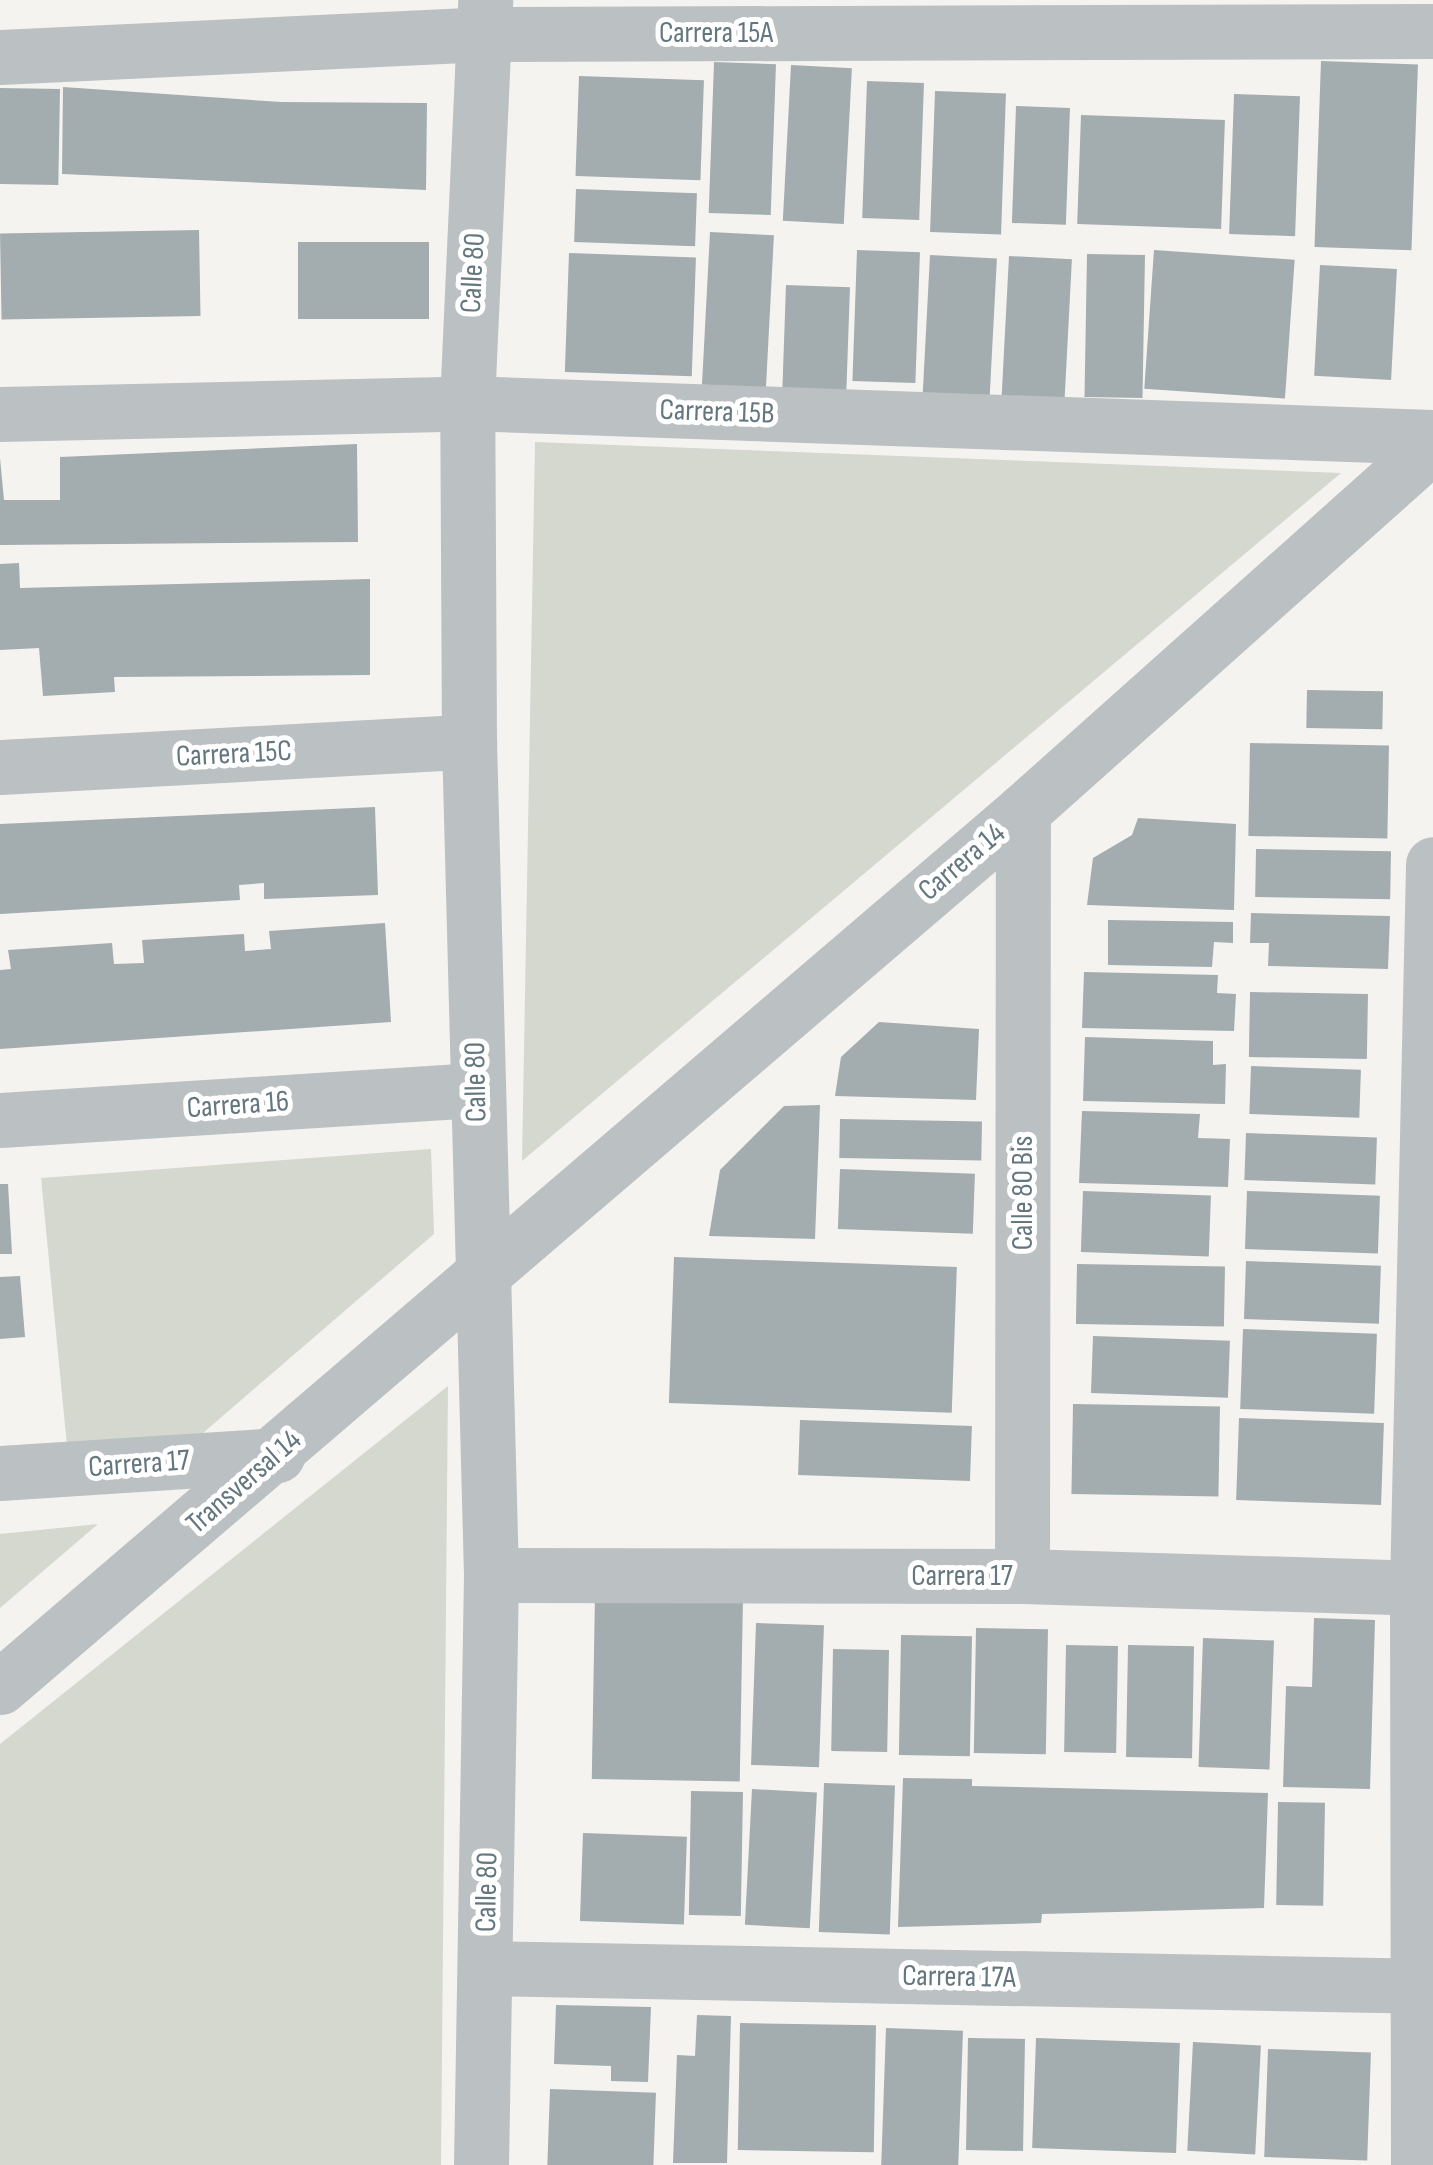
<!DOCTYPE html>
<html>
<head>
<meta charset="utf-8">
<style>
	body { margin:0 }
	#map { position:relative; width:1433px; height:2165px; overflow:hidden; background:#f4f3f0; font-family:"Sofia Sans Condensed",sans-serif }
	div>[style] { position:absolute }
	.green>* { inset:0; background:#d4d8cf }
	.building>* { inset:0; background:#a3acae; transform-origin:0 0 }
	.minor>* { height:55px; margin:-27.5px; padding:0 27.5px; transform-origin:27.5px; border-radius:27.5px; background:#bbc0c2 }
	span { translate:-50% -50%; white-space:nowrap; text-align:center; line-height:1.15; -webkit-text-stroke:10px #fff; paint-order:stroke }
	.street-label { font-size:30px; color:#65777e }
</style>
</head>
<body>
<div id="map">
	<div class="green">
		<i style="clip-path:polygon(535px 442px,1341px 473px,522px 1161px)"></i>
		<i style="clip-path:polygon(431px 1149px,434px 1234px,203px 1433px,67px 1446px,41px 1178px)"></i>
		<i style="clip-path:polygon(448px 1386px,441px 2165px,0 2165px,0 1744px)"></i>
		<i style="clip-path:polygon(98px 1524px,0 1608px,0 1534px)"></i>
	</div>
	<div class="building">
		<i style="left:1321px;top:61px;width:97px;height:186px;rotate:2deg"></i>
		<i style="left:714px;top:62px;width:62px;height:151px;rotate:2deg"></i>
		<i style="left:791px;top:65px;width:61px;height:156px;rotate:3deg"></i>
		<i style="left:579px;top:76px;width:125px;height:100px;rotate:2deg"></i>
		<i style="left:867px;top:81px;width:57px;height:137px;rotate:2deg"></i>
		<i style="clip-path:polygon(63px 87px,281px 102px,427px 103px,426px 190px,62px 174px)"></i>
		<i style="left:0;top:88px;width:60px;height:96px;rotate:1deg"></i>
		<i style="left:935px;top:91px;width:71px;height:141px;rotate:2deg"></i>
		<i style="left:1234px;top:94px;width:66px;height:140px;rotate:2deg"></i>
		<i style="left:1016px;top:106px;width:54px;height:117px;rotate:2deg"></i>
		<i style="left:1081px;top:115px;width:144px;height:109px;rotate:2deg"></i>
		<i style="left:576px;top:189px;width:121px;height:53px;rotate:2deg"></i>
		<i style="left:199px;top:230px;width:86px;height:199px;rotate:89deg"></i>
		<i style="left:710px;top:232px;width:64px;height:153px;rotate:3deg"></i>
		<i style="left:298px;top:242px;width:131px;height:77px"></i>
		<i style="left:857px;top:250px;width:63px;height:131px;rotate:2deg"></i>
		<i style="left:1154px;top:250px;width:141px;height:139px;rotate:4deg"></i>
		<i style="left:569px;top:253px;width:127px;height:119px;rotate:2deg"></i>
		<i style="left:1087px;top:254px;width:58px;height:143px;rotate:1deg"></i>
		<i style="left:930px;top:255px;width:67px;height:139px;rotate:3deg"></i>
		<i style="left:1009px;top:256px;width:63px;height:142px;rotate:3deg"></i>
		<i style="left:1320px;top:265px;width:77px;height:111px;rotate:3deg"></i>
		<i style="left:786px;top:285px;width:64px;height:107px;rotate:2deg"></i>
		<i style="clip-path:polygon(357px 444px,358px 542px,0 545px,0 458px,4px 500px,60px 500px,60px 457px)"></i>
		<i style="clip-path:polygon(19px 563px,20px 588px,370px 579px,370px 675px,114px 677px,115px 692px,43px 696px,39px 648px,0 650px,0 564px)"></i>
		<i style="left:1307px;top:690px;width:76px;height:38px;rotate:1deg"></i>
		<i style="left:1250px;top:743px;width:139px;height:93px;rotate:1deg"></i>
		<i style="clip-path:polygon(375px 807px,378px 895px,264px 899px,264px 883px,239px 885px,240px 900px,0 914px,0 824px)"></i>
		<i style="clip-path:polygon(1138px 818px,1236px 824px,1234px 910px,1087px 905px,1093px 858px,1132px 835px)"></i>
		<i style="left:1256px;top:849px;width:135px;height:48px;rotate:1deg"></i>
		<i style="clip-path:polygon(1251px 913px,1390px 916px,1388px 969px,1268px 966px,1269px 943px,1250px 943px)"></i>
		<i style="clip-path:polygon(1108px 920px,1233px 922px,1233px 943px,1214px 942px,1212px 967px,1108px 965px)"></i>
		<i style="clip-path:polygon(385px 923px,391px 1022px,0 1049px,0 970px,11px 969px,8px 950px,112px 943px,114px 964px,144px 963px,142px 940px,244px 934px,245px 951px,271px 949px,269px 931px)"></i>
		<i style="clip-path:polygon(1084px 972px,1218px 975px,1217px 993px,1236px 994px,1234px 1031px,1082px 1028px)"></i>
		<i style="left:1250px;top:992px;width:118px;height:65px;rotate:1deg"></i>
		<i style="clip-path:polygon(879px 1022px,979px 1029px,976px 1100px,835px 1096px,841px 1057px)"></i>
		<i style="clip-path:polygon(1085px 1037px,1213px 1041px,1213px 1065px,1226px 1064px,1225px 1104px,1083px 1101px)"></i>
		<i style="left:1251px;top:1066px;width:110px;height:48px;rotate:2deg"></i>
		<i style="clip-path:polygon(820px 1105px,815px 1239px,709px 1236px,720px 1170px,784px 1106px)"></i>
		<i style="clip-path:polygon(1082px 1111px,1200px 1114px,1198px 1138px,1230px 1139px,1228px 1187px,1079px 1183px)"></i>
		<i style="left:840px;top:1119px;width:142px;height:39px;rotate:1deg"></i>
		<i style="left:1246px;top:1133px;width:131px;height:47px;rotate:2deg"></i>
		<i style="left:840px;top:1169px;width:135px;height:60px;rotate:2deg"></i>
		<i style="clip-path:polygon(0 1184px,8px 1184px,12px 1254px,0 1254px)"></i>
		<i style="left:1083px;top:1191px;width:128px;height:61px;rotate:2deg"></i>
		<i style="left:1247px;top:1191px;width:133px;height:58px;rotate:2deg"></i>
		<i style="left:674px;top:1257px;width:283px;height:146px;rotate:2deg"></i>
		<i style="left:1246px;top:1261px;width:135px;height:58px;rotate:2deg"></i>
		<i style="left:1077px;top:1264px;width:148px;height:60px;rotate:1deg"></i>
		<i style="clip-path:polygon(20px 1276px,25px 1337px,0 1339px,0 1277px)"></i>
		<i style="left:1243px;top:1329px;width:134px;height:80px;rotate:2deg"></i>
		<i style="left:1093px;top:1336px;width:137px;height:57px;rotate:2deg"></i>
		<i style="left:1073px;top:1404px;width:147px;height:90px;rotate:1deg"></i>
		<i style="left:1239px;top:1418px;width:145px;height:82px;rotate:2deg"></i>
		<i style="left:800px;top:1420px;width:172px;height:55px;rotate:2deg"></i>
		<i style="left:595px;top:1594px;width:148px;height:185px;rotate:1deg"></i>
		<i style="clip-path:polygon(1314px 1618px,1375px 1620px,1370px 1789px,1283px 1787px,1286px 1686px,1312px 1687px)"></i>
		<i style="left:756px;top:1623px;width:68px;height:142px;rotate:2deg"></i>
		<i style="left:976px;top:1628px;width:72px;height:125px;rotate:1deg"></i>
		<i style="left:901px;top:1635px;width:71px;height:120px;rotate:1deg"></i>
		<i style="left:1203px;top:1638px;width:71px;height:129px;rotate:2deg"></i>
		<i style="left:1066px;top:1645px;width:52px;height:107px;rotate:1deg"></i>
		<i style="left:1128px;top:1645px;width:66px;height:112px;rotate:1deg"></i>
		<i style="left:833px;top:1649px;width:56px;height:102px;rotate:1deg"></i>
		<i style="clip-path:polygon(903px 1778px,972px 1779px,972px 1786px,1268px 1793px,1264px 1908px,1042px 1914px,1041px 1923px,898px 1927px)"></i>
		<i style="left:824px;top:1783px;width:71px;height:149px;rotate:2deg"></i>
		<i style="left:752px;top:1789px;width:65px;height:136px;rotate:3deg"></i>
		<i style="left:691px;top:1791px;width:52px;height:124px;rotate:1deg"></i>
		<i style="left:1278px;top:1802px;width:47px;height:103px;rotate:1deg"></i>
		<i style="left:583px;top:1833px;width:104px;height:88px;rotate:2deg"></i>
		<i style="clip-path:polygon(556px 2005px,651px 2007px,648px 2082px,611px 2081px,611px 2066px,554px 2064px)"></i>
		<i style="clip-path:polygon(697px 2015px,731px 2016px,727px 2163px,673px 2163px,677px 2055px,695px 2056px)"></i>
		<i style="left:740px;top:2023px;width:136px;height:127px;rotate:1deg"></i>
		<i style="left:886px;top:2028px;width:77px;height:137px;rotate:2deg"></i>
		<i style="left:968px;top:2038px;width:57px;height:112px;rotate:1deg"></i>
		<i style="left:1036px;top:2038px;width:144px;height:110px;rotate:2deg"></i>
		<i style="left:1193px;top:2042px;width:68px;height:109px;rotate:3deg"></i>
		<i style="left:1268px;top:2049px;width:103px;height:108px;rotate:2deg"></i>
		<i style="left:550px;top:2089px;width:106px;height:76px;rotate:2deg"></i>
	</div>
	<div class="minor">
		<i style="left:0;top:57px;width:485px;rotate:-2.7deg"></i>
		<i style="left:484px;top:34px;width:949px;rotate:-0.18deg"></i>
		<i style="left:0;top:414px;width:467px;rotate:-1.3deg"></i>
		<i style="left:467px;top:403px;width:967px;rotate:2.02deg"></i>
		<i style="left:0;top:767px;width:470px;rotate:-3.1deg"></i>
		<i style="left:0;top:1120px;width:477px;rotate:-3.6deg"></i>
		<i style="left:0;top:1473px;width:278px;rotate:-3.7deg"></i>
		<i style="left:491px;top:1575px;width:531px;rotate:0.11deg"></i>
		<i style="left:1022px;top:1576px;width:411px;rotate:1.7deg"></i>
		<i style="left:1022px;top:1576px;width:765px;rotate:-89.93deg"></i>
		<i style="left:0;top:1687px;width:1347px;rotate:-40.57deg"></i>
		<i style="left:1023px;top:811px;width:550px;rotate:-41.75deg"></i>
		<i style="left:485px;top:1968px;width:948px;rotate:1.09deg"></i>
		<i style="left:481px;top:2165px;width:590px;rotate:-89.03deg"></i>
		<i style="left:491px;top:1575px;width:833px;rotate:-91.51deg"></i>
		<i style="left:469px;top:742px;width:339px;rotate:-90.3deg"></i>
		<i style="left:467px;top:403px;width:403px;rotate:-87.4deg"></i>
		<i style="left:1418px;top:2165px;width:577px;rotate:-90.1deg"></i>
		<i style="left:1417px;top:1588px;width:724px;rotate:-88.73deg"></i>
	</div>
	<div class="street-label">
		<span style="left:716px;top:33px">Carrera 15A</span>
		<span style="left:473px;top:273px;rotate:-87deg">Calle 80</span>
		<span style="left:717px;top:412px;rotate:2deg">Carrera 15B</span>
		<span style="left:234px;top:754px;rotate:-3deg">Carrera 15C</span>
		<span style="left:962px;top:862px;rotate:-40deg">Carrera 14</span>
		<span style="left:476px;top:1082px;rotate:-91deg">Calle 80</span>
		<span style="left:238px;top:1105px;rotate:-4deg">Carrera 16</span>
		<span style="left:1023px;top:1193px;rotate:-90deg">Calle 80 Bis</span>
		<span style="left:139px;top:1464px;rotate:-4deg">Carrera 17</span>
		<span style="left:244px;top:1482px;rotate:-41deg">Transversal 14</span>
		<span style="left:962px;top:1576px">Carrera 17</span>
		<span style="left:487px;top:1892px;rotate:-89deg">Calle 80</span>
		<span style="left:959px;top:1977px;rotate:1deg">Carrera 17A</span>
	</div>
</div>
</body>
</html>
